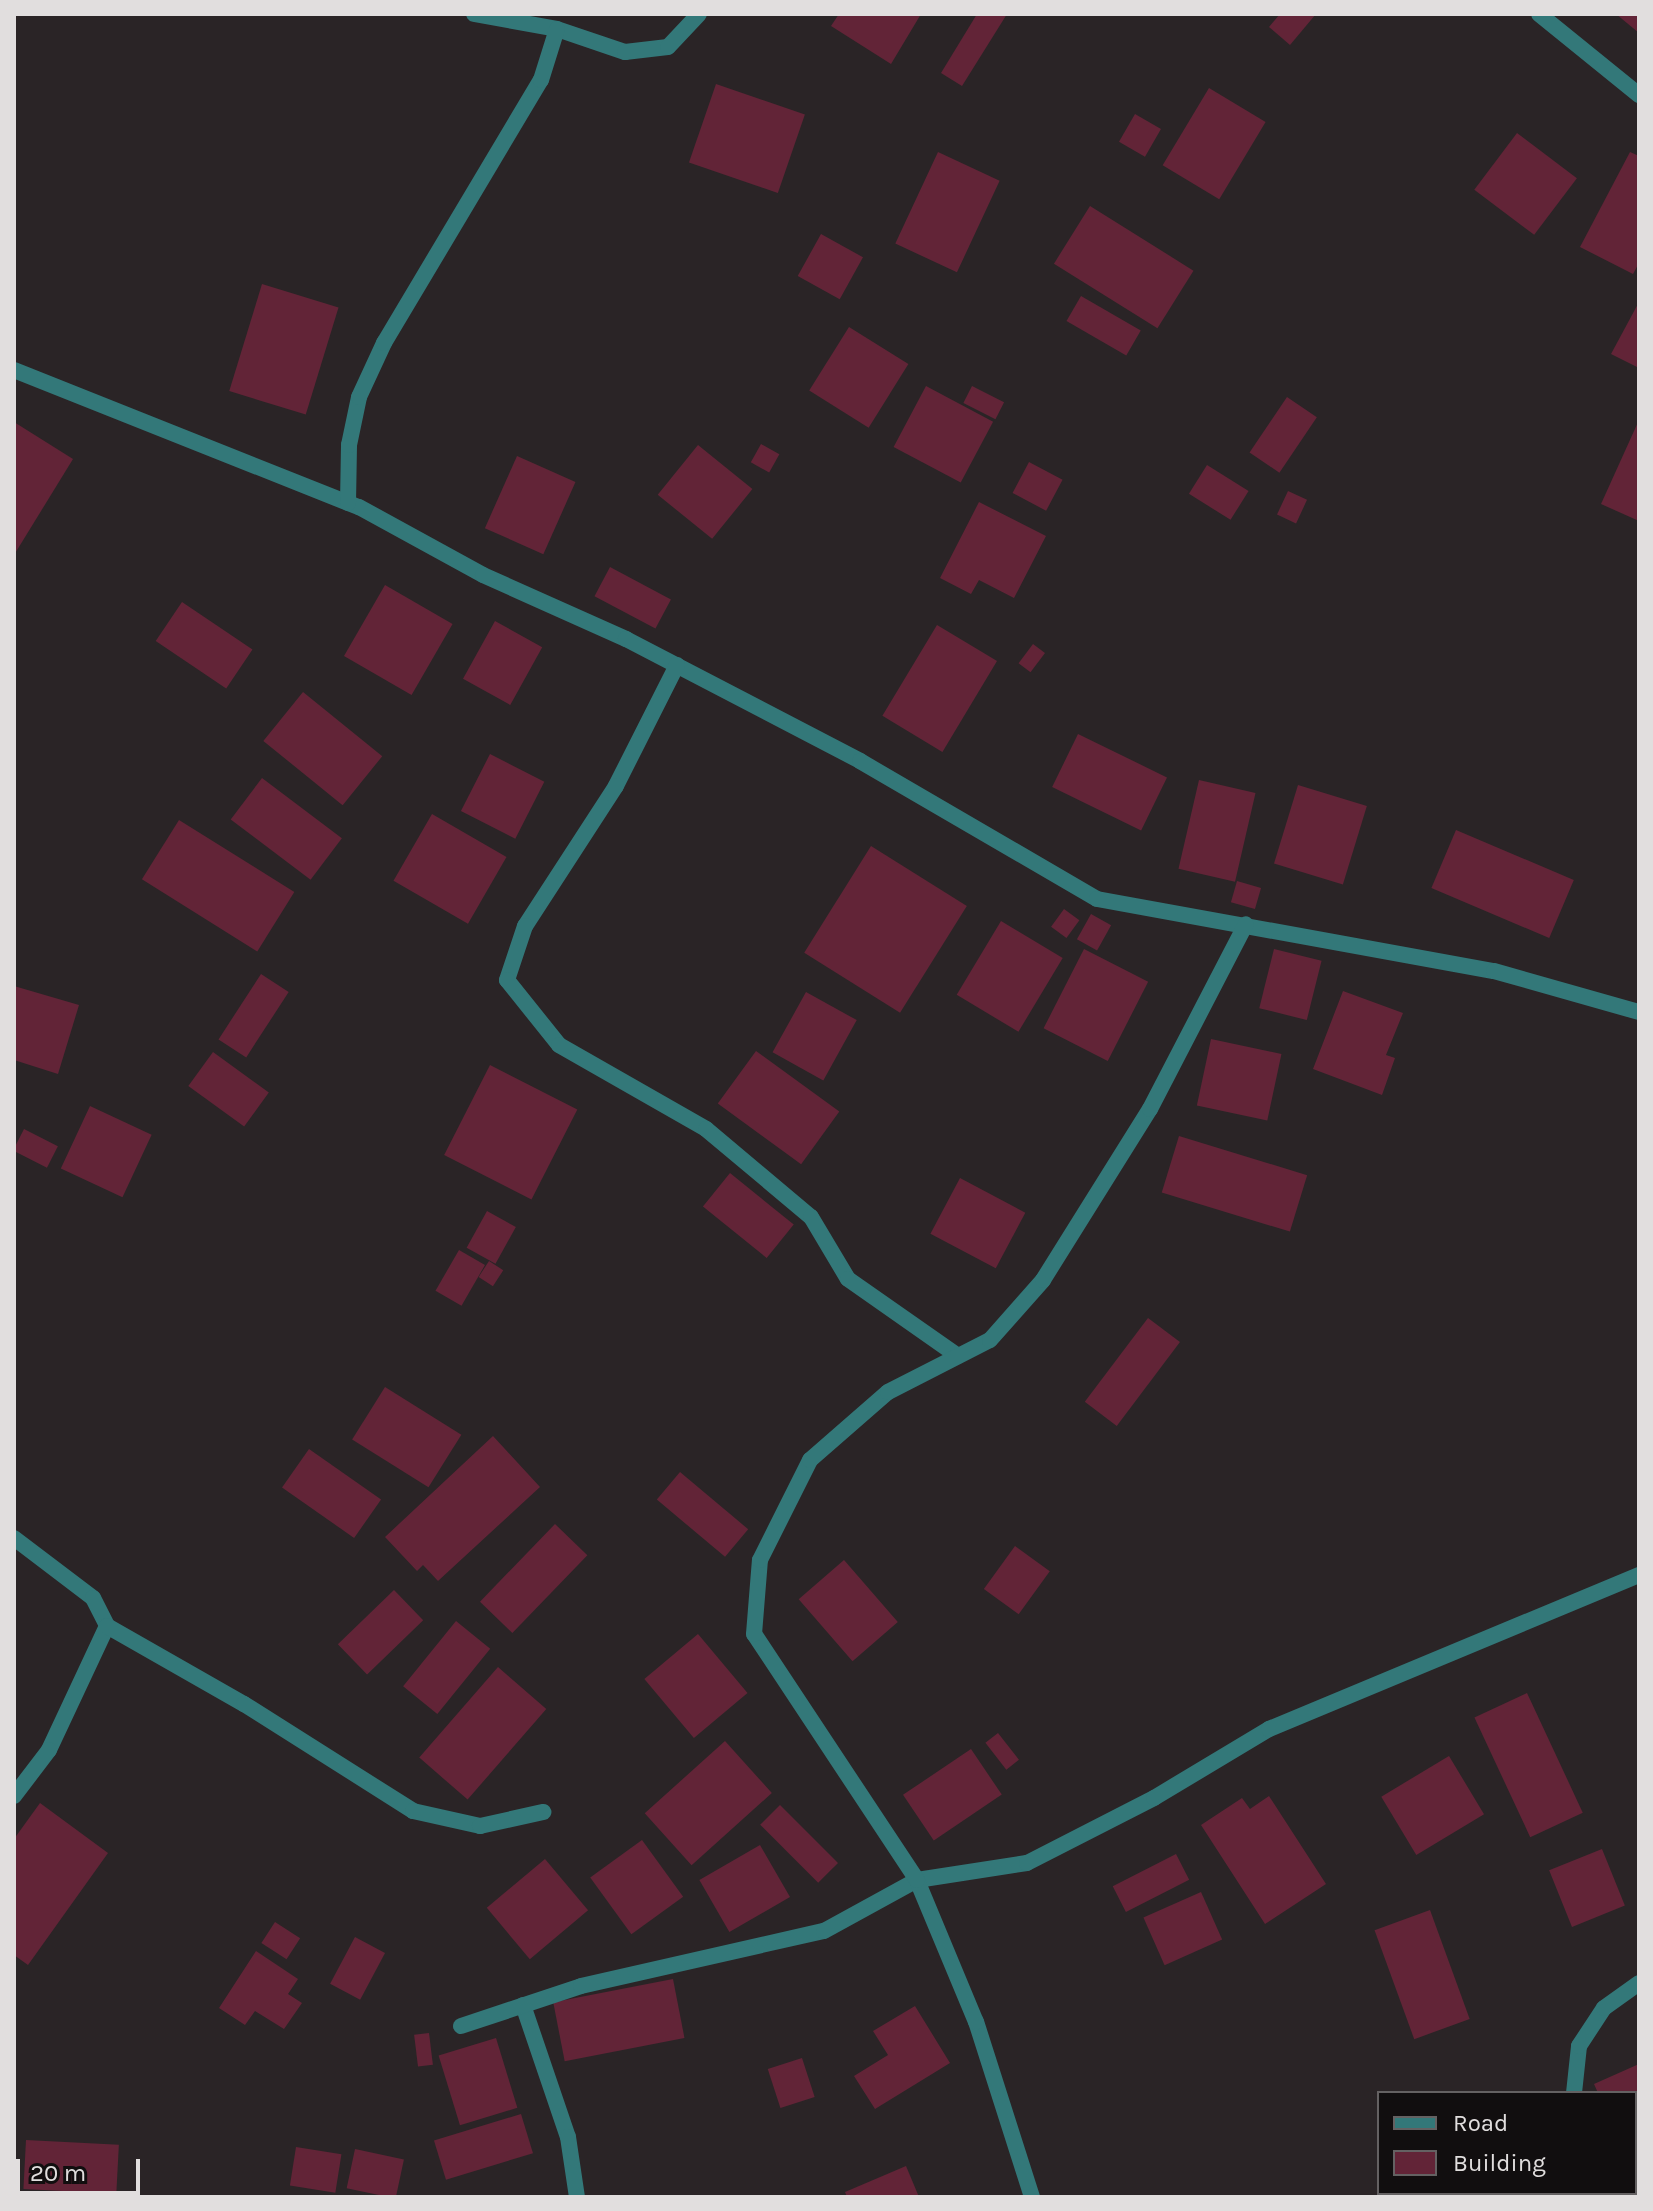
<!DOCTYPE html>
<html>
<head>
<meta charset="utf-8">
<style>
	body { margin:0 }
	#map { position:relative; width:1653px; height:2211px; overflow:hidden; background:#2a2426; font-family:Karla,sans-serif }
	div>[style] { position:absolute }
	.building>* { inset:0; background:#622437; transform-origin:0 0 }
	.street>* { height:16px; margin:-8px; padding:0 8px; transform-origin:8px; border-radius:8px; background:#337879 }
	span { translate:-50% -50%; white-space:nowrap; text-align:center; line-height:1.15; -webkit-text-stroke:6px #110e0f; paint-order:stroke }
	.frame { position:absolute; inset:0; border:16px solid #e1dede; pointer-events:none }
	.legend { position:absolute; left:1377px; top:2091px; width:260px; height:104px; box-sizing:border-box; background:#110e0f; border:2px solid #646162; margin:0; padding:10px 14px; list-style:none; font-size:24px; color:#e1dede }
	.legend li { display:flex; align-items:center; gap:16px; height:40px }
	.legend b { width:40px; border:2px solid #646162 }
	.scale { position:absolute; left:16px; top:2159px; width:124px; height:36px; box-sizing:border-box; border:4px solid #e1dede; border-top:0; padding-left:10px; font-size:24px; line-height:28px; white-space:nowrap; color:#e1dede; -webkit-text-stroke:6px #110e0f; paint-order:stroke }
</style>
</head>
<body>
<div id="map">
	<div class="building">
		<i style="clip-path:polygon(839px 14px,921px 14px,891px 64px,831px 26px)"></i>
		<i style="clip-path:polygon(977px 14px,1007px 14px,962px 86px,941px 73px)"></i>
		<i style="clip-path:polygon(1280px 14px,1316px 14px,1290px 45px,1269px 27px)"></i>
		<i style="clip-path:polygon(1616px 14px,1639px 14px,1639px 33px)"></i>
		<i style="left:716px;top:84px;width:94px;height:83px;rotate:19deg"></i>
		<i style="left:1209px;top:88px;width:66px;height:90px;rotate:31deg"></i>
		<i style="left:1135px;top:114px;width:30px;height:32px;rotate:30deg"></i>
		<i style="left:1517px;top:133px;width:75px;height:71px;rotate:37deg"></i>
		<i style="left:938px;top:152px;width:68px;height:101px;rotate:25deg"></i>
		<i style="clip-path:polygon(1630px 152px,1639px 156px,1639px 263px,1633px 274px,1580px 247px)"></i>
		<i style="left:1090px;top:206px;width:122px;height:68px;rotate:32deg"></i>
		<i style="left:821px;top:234px;width:48px;height:48px;rotate:29deg"></i>
		<i style="left:262px;top:284px;width:80px;height:112px;rotate:17deg"></i>
		<i style="left:1081px;top:296px;width:69px;height:29px;rotate:30deg"></i>
		<i style="clip-path:polygon(1639px 302px,1639px 364px,1637px 367px,1611px 354px)"></i>
		<i style="left:849px;top:327px;width:70px;height:75px;rotate:32deg"></i>
		<i style="left:926px;top:386px;width:76px;height:69px;rotate:28deg"></i>
		<i style="left:972px;top:386px;width:36px;height:19px;rotate:27deg"></i>
		<i style="left:1287px;top:397px;width:36px;height:67px;rotate:34deg"></i>
		<i style="clip-path:polygon(1639px 420px,1639px 521px,1601px 504px)"></i>
		<i style="clip-path:polygon(14px 422px,73px 459px,14px 555px)"></i>
		<i style="left:761px;top:444px;width:21px;height:21px;rotate:29deg"></i>
		<i style="left:698px;top:445px;width:70px;height:64px;rotate:39deg"></i>
		<i style="left:517px;top:456px;width:64px;height:79px;rotate:24deg"></i>
		<i style="left:1029px;top:462px;width:38px;height:35px;rotate:28deg"></i>
		<i style="left:1207px;top:465px;width:49px;height:34px;rotate:32deg"></i>
		<i style="left:1288px;top:491px;width:21px;height:26px;rotate:25deg"></i>
		<i style="clip-path:polygon(979px 502px,1046px 536px,1014px 598px,979px 580px,971px 594px,940px 578px)"></i>
		<i style="left:610px;top:567px;width:69px;height:33px;rotate:28deg"></i>
		<i style="left:385px;top:585px;width:78px;height:82px;rotate:30deg"></i>
		<i style="left:182px;top:602px;width:85px;height:47px;rotate:34deg"></i>
		<i style="left:495px;top:621px;width:54px;height:66px;rotate:29deg"></i>
		<i style="left:937px;top:625px;width:70px;height:106px;rotate:31deg"></i>
		<i style="left:1033px;top:644px;width:15px;height:24px;rotate:37deg"></i>
		<i style="left:303px;top:692px;width:102px;height:63px;rotate:39deg"></i>
		<i style="left:1078px;top:734px;width:99px;height:59px;rotate:26deg"></i>
		<i style="left:490px;top:754px;width:61px;height:64px;rotate:27deg"></i>
		<i style="left:262px;top:778px;width:100px;height:52px;rotate:37deg"></i>
		<i style="left:1199px;top:780px;width:58px;height:91px;rotate:13deg"></i>
		<i style="left:1298px;top:785px;width:72px;height:82px;rotate:17deg"></i>
		<i style="left:432px;top:814px;width:86px;height:77px;rotate:30deg"></i>
		<i style="left:179px;top:820px;width:136px;height:70px;rotate:32deg"></i>
		<i style="left:1456px;top:830px;width:128px;height:63px;rotate:23deg"></i>
		<i style="left:871px;top:846px;width:113px;height:126px;rotate:32deg"></i>
		<i style="left:1237px;top:881px;width:25px;height:22px;rotate:16deg"></i>
		<i style="left:1064px;top:909px;width:19px;height:22px;rotate:36deg"></i>
		<i style="left:1091px;top:914px;width:23px;height:29px;rotate:29deg"></i>
		<i style="left:1001px;top:921px;width:72px;height:86px;rotate:31deg"></i>
		<i style="left:1084px;top:949px;width:72px;height:89px;rotate:27deg"></i>
		<i style="left:1274px;top:949px;width:49px;height:61px;rotate:14deg"></i>
		<i style="left:261px;top:974px;width:33px;height:78px;rotate:33deg"></i>
		<i style="clip-path:polygon(14px 986px,79px 1005px,58px 1074px,14px 1060px)"></i>
		<i style="clip-path:polygon(1343px 991px,1403px 1013px,1386px 1055px,1395px 1058px,1382px 1095px,1313px 1069px)"></i>
		<i style="left:806px;top:992px;width:58px;height:69px;rotate:29deg"></i>
		<i style="left:1211px;top:1039px;width:72px;height:68px;rotate:12deg"></i>
		<i style="left:756px;top:1051px;width:103px;height:65px;rotate:36deg"></i>
		<i style="left:213px;top:1052px;width:69px;height:42px;rotate:36deg"></i>
		<i style="left:490px;top:1065px;width:98px;height:101px;rotate:27deg"></i>
		<i style="left:90px;top:1106px;width:68px;height:69px;rotate:25deg"></i>
		<i style="left:24px;top:1129px;width:38px;height:24px;rotate:27deg"></i>
		<i style="left:1179px;top:1136px;width:134px;height:59px;rotate:17deg"></i>
		<i style="left:730px;top:1173px;width:82px;height:43px;rotate:39deg"></i>
		<i style="left:960px;top:1178px;width:74px;height:63px;rotate:28deg"></i>
		<i style="left:487px;top:1211px;width:33px;height:42px;rotate:29deg"></i>
		<i style="left:459px;top:1250px;width:30px;height:47px;rotate:30deg"></i>
		<i style="left:489px;top:1261px;width:17px;height:19px;rotate:33deg"></i>
		<i style="left:1148px;top:1318px;width:40px;height:105px;rotate:37deg"></i>
		<i style="left:385px;top:1387px;width:90px;height:62px;rotate:32deg"></i>
		<i style="clip-path:polygon(493px 1436px,540px 1487px,438px 1581px,423px 1565px,417px 1571px,385px 1537px)"></i>
		<i style="left:309px;top:1449px;width:88px;height:47px;rotate:35deg"></i>
		<i style="left:680px;top:1472px;width:89px;height:36px;rotate:40deg"></i>
		<i style="left:555px;top:1524px;width:45px;height:108px;rotate:44deg"></i>
		<i style="left:1015px;top:1546px;width:43px;height:53px;rotate:36deg"></i>
		<i style="left:844px;top:1560px;width:82px;height:60px;rotate:49deg"></i>
		<i style="left:394px;top:1590px;width:42px;height:78px;rotate:46deg"></i>
		<i style="left:456px;top:1621px;width:44px;height:84px;rotate:39deg"></i>
		<i style="left:698px;top:1634px;width:77px;height:70px;rotate:50deg"></i>
		<i style="left:498px;top:1667px;width:64px;height:120px;rotate:41deg"></i>
		<i style="left:1527px;top:1693px;width:132px;height:58px;rotate:65deg"></i>
		<i style="left:998px;top:1733px;width:34px;height:16px;rotate:52deg"></i>
		<i style="left:725px;top:1741px;width:70px;height:108px;rotate:48deg"></i>
		<i style="left:971px;top:1749px;width:55px;height:82px;rotate:56deg"></i>
		<i style="left:1449px;top:1756px;width:68px;height:79px;rotate:59deg"></i>
		<i style="clip-path:polygon(1269px 1796px,1326px 1884px,1265px 1924px,1201px 1825px,1242px 1798px,1250px 1809px)"></i>
		<i style="clip-path:polygon(40px 1803px,108px 1853px,28px 1965px,14px 1955px,14px 1839px)"></i>
		<i style="left:780px;top:1805px;width:82px;height:28px;rotate:45deg"></i>
		<i style="left:642px;top:1840px;width:70px;height:64px;rotate:54deg"></i>
		<i style="left:760px;top:1845px;width:60px;height:70px;rotate:60deg"></i>
		<i style="left:1602px;top:1849px;width:61px;height:57px;rotate:68deg"></i>
		<i style="left:1176px;top:1854px;width:29px;height:71px;rotate:63deg"></i>
		<i style="left:545px;top:1859px;width:67px;height:76px;rotate:50deg"></i>
		<i style="left:1201px;top:1892px;width:52px;height:63px;rotate:66deg"></i>
		<i style="left:1430px;top:1910px;width:116px;height:59px;rotate:70deg"></i>
		<i style="left:275px;top:1922px;width:30px;height:25px;rotate:33deg"></i>
		<i style="left:355px;top:1937px;width:34px;height:53px;rotate:28deg"></i>
		<i style="clip-path:polygon(256px 1951px,298px 1979px,288px 1994px,302px 2003px,284px 2029px,255px 2011px,245px 2025px,219px 2008px)"></i>
		<i style="left:673px;top:1979px;width:60px;height:122px;rotate:79deg"></i>
		<i style="clip-path:polygon(915px 2006px,950px 2063px,875px 2109px,854px 2076px,888px 2055px,873px 2031px)"></i>
		<i style="left:429px;top:2033px;width:32px;height:15px;rotate:83deg"></i>
		<i style="left:496px;top:2038px;width:73px;height:60px;rotate:73deg"></i>
		<i style="left:802px;top:2058px;width:41px;height:36px;rotate:72deg"></i>
		<i style="clip-path:polygon(1639px 2064px,1639px 2166px,1635px 2168px,1635px 2093px,1598px 2093px,1594px 2084px)"></i>
		<i style="left:521px;top:2114px;width:41px;height:91px;rotate:73deg"></i>
		<i style="left:26px;top:2140px;width:93px;height:49px;rotate:3deg"></i>
		<i style="left:296px;top:2147px;width:46px;height:39px;rotate:9deg"></i>
		<i style="left:355px;top:2149px;width:50px;height:40px;rotate:12deg"></i>
		<i style="clip-path:polygon(906px 2166px,919px 2197px,847px 2197px,845px 2192px)"></i>
	</div>
	<div class="street">
		<i style="left:474px;top:14px;width:84px;rotate:10.2deg"></i>
		<i style="left:557px;top:29px;width:72px;rotate:18.7deg"></i>
		<i style="left:625px;top:52px;width:43px;rotate:-6.6deg"></i>
		<i style="left:668px;top:47px;width:45px;rotate:-46.8deg"></i>
		<i style="left:1539px;top:14px;width:129px;rotate:39deg"></i>
		<i style="left:14px;top:370px;width:371px;rotate:21.7deg"></i>
		<i style="left:359px;top:507px;width:141px;rotate:28.7deg"></i>
		<i style="left:483px;top:575px;width:157px;rotate:24.1deg"></i>
		<i style="left:626px;top:639px;width:264px;rotate:27.5deg"></i>
		<i style="left:860px;top:761px;width:274px;rotate:30.2deg"></i>
		<i style="left:1097px;top:899px;width:403px;rotate:10.3deg"></i>
		<i style="left:1494px;top:971px;width:151px;rotate:15.8deg"></i>
		<i style="left:348px;top:503px;width:58px;rotate:-89deg"></i>
		<i style="left:349px;top:445px;width:49px;rotate:-78.2deg"></i>
		<i style="left:359px;top:397px;width:60px;rotate:-65.2deg"></i>
		<i style="left:384px;top:343px;width:306px;rotate:-59.2deg"></i>
		<i style="left:541px;top:80px;width:53px;rotate:-72.6deg"></i>
		<i style="left:677px;top:665px;width:136px;rotate:116.8deg"></i>
		<i style="left:616px;top:786px;width:167px;rotate:123deg"></i>
		<i style="left:525px;top:926px;width:57px;rotate:108.4deg"></i>
		<i style="left:507px;top:980px;width:83px;rotate:51.3deg"></i>
		<i style="left:559px;top:1045px;width:169px;rotate:29.7deg"></i>
		<i style="left:706px;top:1129px;width:137px;rotate:40deg"></i>
		<i style="left:811px;top:1217px;width:72px;rotate:59.2deg"></i>
		<i style="left:848px;top:1279px;width:134px;rotate:35deg"></i>
		<i style="left:14px;top:1538px;width:99px;rotate:37.2deg"></i>
		<i style="left:93px;top:1598px;width:31px;rotate:63deg"></i>
		<i style="left:107px;top:1626px;width:137px;rotate:115.1deg"></i>
		<i style="left:49px;top:1750px;width:58px;rotate:127.3deg"></i>
		<i style="left:107px;top:1626px;width:158px;rotate:29.7deg"></i>
		<i style="left:244px;top:1704px;width:200px;rotate:32.3deg"></i>
		<i style="left:413px;top:1811px;width:69px;rotate:12.6deg"></i>
		<i style="left:480px;top:1826px;width:65px;rotate:-12.5deg"></i>
		<i style="left:523px;top:2005px;width:139px;rotate:71.2deg"></i>
		<i style="left:568px;top:2137px;width:61px;rotate:81.5deg"></i>
		<i style="left:461px;top:2026px;width:126px;rotate:-18.4deg"></i>
		<i style="left:581px;top:1986px;width:249px;rotate:-12.8deg"></i>
		<i style="left:824px;top:1931px;width:106px;rotate:-28.7deg"></i>
		<i style="left:917px;top:1880px;width:111px;rotate:-8.8deg"></i>
		<i style="left:1027px;top:1863px;width:143px;rotate:-27.1deg"></i>
		<i style="left:1154px;top:1798px;width:134px;rotate:-31deg"></i>
		<i style="left:1269px;top:1729px;width:401px;rotate:-22.6deg"></i>
		<i style="left:1574px;top:2093px;width:47px;rotate:-83.9deg"></i>
		<i style="left:1579px;top:2046px;width:45px;rotate:-56.7deg"></i>
		<i style="left:1604px;top:2008px;width:43px;rotate:-35.5deg"></i>
		<i style="left:1607px;top:2193px;width:4px;rotate:63deg"></i>
		<i style="left:1032px;top:2197px;width:184px;rotate:-107.7deg"></i>
		<i style="left:976px;top:2022px;width:154px;rotate:-112.6deg"></i>
		<i style="left:917px;top:1880px;width:295px;rotate:-123.5deg"></i>
		<i style="left:754px;top:1634px;width:74px;rotate:-85.4deg"></i>
		<i style="left:760px;top:1560px;width:112px;rotate:-63.4deg"></i>
		<i style="left:810px;top:1460px;width:103px;rotate:-41.1deg"></i>
		<i style="left:888px;top:1392px;width:114px;rotate:-27deg"></i>
		<i style="left:990px;top:1340px;width:80px;rotate:-48.5deg"></i>
		<i style="left:1043px;top:1280px;width:202px;rotate:-58deg"></i>
		<i style="left:1150px;top:1109px;width:208px;rotate:-62.6deg"></i>
	</div>
	<div class="frame"></div>
	<ul class="legend">
	<li><b style="height:10px;background:#337879"></b>Road</li>
	<li><b style="height:22px;background:#622437"></b>Building</li>
	</ul>
	<div class="scale">20 m</div>
</div>
</body>
</html>
